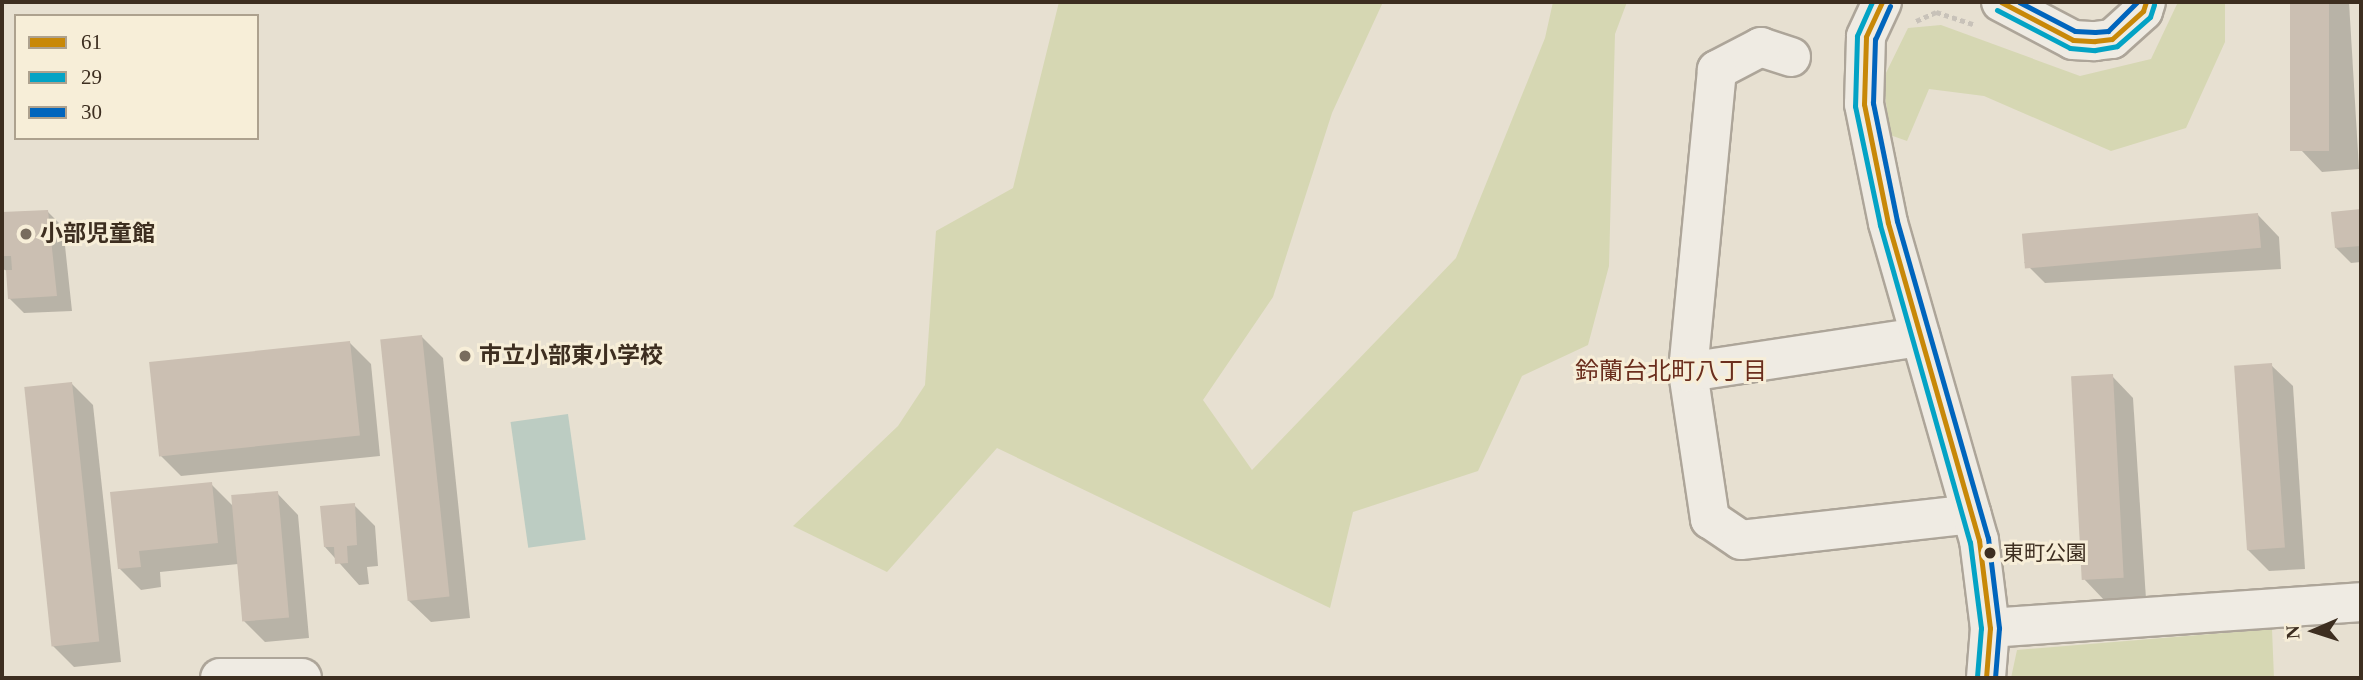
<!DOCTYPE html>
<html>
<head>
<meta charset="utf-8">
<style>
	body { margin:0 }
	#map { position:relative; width:2363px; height:680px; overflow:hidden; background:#e7e0d1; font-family:"Times New Roman","Noto Sans JP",serif }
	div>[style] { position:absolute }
	.green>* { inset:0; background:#d6d7b3 }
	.water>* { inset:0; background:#bcccc2; transform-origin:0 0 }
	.shadow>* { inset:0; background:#0003 }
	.building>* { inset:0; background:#cbbfb2; transform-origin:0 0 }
	.path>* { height:4.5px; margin-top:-2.25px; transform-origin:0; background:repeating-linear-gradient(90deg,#c8c2b9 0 5px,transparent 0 8.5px) }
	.roads { filter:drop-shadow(2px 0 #ada599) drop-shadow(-2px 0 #ada599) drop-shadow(0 2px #ada599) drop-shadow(0 -2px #ada599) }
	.street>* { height:38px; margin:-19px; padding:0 19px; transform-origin:19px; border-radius:19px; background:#efebe3 }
	.secondary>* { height:38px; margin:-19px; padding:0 19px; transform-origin:19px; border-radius:19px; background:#efebe3 }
	.bus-1>* { height:5px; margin:-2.5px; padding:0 2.5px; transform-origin:2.5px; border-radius:2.5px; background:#c88808 }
	.bus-2>* { height:5px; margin:-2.5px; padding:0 2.5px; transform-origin:2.5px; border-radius:2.5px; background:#03a3c5 }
	.bus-3>* { height:5px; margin:-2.5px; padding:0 2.5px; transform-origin:2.5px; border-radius:2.5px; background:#0065bd }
	.dots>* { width:19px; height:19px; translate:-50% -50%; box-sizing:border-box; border:4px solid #f7eed8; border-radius:50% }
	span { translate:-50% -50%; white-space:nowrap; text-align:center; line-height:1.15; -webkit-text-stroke:6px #f7eed8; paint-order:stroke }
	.bus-label { font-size:21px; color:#3d2e20 }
	.left { translate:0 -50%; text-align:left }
	.poi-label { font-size:23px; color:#3d2e20; font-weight:700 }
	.neighbourhood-label { font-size:24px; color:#6b2e1e }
	.frame { position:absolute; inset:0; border:4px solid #3d2e20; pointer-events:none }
	.legend { position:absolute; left:14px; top:14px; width:245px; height:126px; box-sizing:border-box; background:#f7eed8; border:2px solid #ada18e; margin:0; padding:9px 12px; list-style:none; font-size:21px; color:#3d2e20 }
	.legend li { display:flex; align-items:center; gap:14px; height:35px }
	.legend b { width:35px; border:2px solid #ada18e }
	.north { position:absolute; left:2279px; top:596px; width:70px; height:70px; -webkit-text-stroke:5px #f7eed8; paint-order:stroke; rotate:267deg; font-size:19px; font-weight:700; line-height:28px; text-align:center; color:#3d2e20 }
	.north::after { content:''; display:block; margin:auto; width:24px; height:32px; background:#3d2e20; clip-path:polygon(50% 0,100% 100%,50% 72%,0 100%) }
</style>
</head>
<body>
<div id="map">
	<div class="green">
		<i style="clip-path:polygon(1059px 2px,1383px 2px,1332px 113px,1273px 297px,1203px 400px,1252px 470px,1456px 258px,1545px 38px,1553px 2px,1627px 2px,1615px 34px,1609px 266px,1588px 345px,1522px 376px,1478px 471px,1353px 512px,1330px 608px,997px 448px,887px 572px,793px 526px,898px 426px,925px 385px,936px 231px,1013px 188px)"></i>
		<i style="clip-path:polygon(2178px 2px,2225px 2px,2225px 42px,2186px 128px,2111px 151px,1984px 96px,1929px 89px,1907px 141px,1890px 135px,1883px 79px,1908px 28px,1941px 25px,2080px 76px,2151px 59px)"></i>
		<i style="clip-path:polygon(2272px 629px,2274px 678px,2011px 678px,2017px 650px)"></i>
	</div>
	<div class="water">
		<i style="left:568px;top:414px;width:127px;height:58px;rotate:82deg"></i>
	</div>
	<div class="shadow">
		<i style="clip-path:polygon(2292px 2px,2349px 2px,2359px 169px,2322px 172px,2301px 150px)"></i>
		<i style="clip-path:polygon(2361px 211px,2361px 262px,2351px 263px,2336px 248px,2333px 214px)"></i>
		<i style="clip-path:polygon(48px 212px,63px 227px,72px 311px,24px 313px,9px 298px,8px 271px,2px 269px,2px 214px)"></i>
		<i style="clip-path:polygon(2258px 215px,2279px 237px,2281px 269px,2045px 283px,2024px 262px)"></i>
		<i style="clip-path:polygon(422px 337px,443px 358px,470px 618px,431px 622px,409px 601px)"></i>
		<i style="clip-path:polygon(350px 343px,371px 364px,380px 456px,181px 476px,160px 455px)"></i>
		<i style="clip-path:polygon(2271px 365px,2293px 386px,2305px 569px,2269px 571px,2248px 550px)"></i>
		<i style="clip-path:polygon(2112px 376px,2133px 398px,2146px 599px,2106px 602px,2085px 580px)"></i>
		<i style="clip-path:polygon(72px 384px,93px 405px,121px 662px,74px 667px,53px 646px)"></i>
		<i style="clip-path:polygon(211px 484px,233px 506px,277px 493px,298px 515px,309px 638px,265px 642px,244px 621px,238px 564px,160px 572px,161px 587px,141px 590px,119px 568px)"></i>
		<i style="clip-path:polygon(354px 505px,375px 526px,378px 566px,367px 567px,369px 584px,359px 585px,325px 547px)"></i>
	</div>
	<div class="building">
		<i style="left:2290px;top:2px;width:39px;height:149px"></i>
		<i style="clip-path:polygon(2361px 209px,2361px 246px,2335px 248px,2331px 212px)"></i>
		<i style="clip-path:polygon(48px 210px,57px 296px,8px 299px,6px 270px,12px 270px,11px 256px,2px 256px,2px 212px)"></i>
		<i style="left:2258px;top:213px;width:35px;height:237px;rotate:85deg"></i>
		<i style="left:422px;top:335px;width:263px;height:42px;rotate:84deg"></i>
		<i style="left:350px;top:341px;width:95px;height:202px;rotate:84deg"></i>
		<i style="left:2272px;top:363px;width:185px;height:38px;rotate:86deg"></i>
		<i style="left:2113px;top:374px;width:204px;height:42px;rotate:87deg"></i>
		<i style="left:72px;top:382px;width:261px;height:48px;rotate:84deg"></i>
		<i style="clip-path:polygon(212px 482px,218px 543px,139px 551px,141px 567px,118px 569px,110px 492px)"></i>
		<i style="left:278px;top:491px;width:127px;height:47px;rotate:85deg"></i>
		<i style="clip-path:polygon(355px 503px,357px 545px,347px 546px,348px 563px,335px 564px,334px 547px,324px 547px,320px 506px)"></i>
	</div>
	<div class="path">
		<i style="left:1916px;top:21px;width:22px;rotate:-24deg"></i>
		<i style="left:1936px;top:12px;width:39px;rotate:18deg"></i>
	</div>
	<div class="roads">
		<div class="street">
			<i style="left:1791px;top:57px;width:32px;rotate:-162deg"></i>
			<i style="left:1761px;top:47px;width:50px;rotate:152.4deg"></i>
			<i style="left:1717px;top:70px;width:303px;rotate:95.5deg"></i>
			<i style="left:1688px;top:372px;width:149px;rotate:81.5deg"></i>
			<i style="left:1710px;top:519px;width:37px;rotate:34deg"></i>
			<i style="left:1741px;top:540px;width:232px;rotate:-6.4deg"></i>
			<i style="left:1688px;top:372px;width:235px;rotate:-8.6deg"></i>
			<i style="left:1990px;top:628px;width:372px;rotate:-4deg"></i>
			<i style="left:220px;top:678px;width:82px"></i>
		</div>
		<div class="secondary">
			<i style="left:1882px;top:2px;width:38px;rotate:115deg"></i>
			<i style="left:1866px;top:37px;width:67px;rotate:91.7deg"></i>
			<i style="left:1864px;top:104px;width:121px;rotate:78.6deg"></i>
			<i style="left:1888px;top:223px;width:330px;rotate:74deg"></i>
			<i style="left:1979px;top:540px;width:89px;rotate:82.9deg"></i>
			<i style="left:1990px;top:628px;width:50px;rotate:94.6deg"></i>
			<i style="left:2001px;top:2px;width:81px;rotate:27.8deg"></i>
			<i style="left:2073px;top:40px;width:22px;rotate:3deg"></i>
			<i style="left:2095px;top:41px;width:17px;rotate:-7deg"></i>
			<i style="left:2112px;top:39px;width:42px;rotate:-42.1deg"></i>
			<i style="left:2143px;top:11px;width:9px;rotate:-72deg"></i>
		</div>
	</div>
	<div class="bus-1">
		<i style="left:1882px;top:2px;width:38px;rotate:115deg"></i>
		<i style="left:1866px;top:37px;width:67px;rotate:91.7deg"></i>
		<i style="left:1864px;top:104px;width:121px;rotate:78.6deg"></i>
		<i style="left:1888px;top:223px;width:330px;rotate:74deg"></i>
		<i style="left:1979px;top:540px;width:89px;rotate:82.9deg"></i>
		<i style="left:1990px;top:628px;width:50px;rotate:94.6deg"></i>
		<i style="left:2001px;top:2px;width:81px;rotate:27.8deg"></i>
		<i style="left:2073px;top:40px;width:22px;rotate:3deg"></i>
		<i style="left:2095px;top:41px;width:17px;rotate:-7deg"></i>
		<i style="left:2112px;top:39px;width:42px;rotate:-42.1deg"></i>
		<i style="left:2143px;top:11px;width:9px;rotate:-72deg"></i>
	</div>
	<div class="bus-2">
		<i style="left:1872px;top:2px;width:37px;rotate:114deg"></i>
		<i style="left:1857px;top:36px;width:70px;rotate:91.6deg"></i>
		<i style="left:1855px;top:106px;width:122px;rotate:78.1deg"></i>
		<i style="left:1880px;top:225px;width:330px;rotate:74.2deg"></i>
		<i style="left:1970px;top:542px;width:87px;rotate:82.7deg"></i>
		<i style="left:1981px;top:628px;width:49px;rotate:94.7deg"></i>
		<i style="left:1997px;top:10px;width:82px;rotate:27.5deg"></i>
		<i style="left:2070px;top:48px;width:25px;rotate:5deg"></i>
		<i style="left:2095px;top:50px;width:22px;rotate:-10deg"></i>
		<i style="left:2117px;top:46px;width:44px;rotate:-41.3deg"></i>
		<i style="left:2150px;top:17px;width:13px;rotate:-72deg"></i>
	</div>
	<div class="bus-3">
		<i style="left:2019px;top:2px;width:63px;rotate:27.4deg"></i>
		<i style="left:2075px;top:31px;width:20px;rotate:3deg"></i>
		<i style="left:2095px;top:32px;width:13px;rotate:-4deg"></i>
		<i style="left:2108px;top:31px;width:41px;rotate:-45deg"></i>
		<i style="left:1890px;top:6px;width:36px;rotate:114deg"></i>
		<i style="left:1875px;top:39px;width:64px;rotate:91.8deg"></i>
		<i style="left:1873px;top:103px;width:120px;rotate:78.5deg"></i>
		<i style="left:1897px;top:221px;width:330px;rotate:74deg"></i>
		<i style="left:1988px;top:538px;width:91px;rotate:83deg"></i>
		<i style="left:1999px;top:628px;width:50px;rotate:94.6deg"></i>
	</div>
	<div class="dots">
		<i style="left:26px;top:234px;background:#786c5e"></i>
		<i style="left:465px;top:356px;background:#786c5e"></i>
		<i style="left:1990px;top:553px;background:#3d2e20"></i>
	</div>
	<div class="bus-label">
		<span class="left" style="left:2003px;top:553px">東町公園</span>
	</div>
	<div class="poi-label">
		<span class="left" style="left:40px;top:234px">小部児童館</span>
		<span class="left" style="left:479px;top:356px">市立小部東小学校</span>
	</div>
	<div class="neighbourhood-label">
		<span style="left:1671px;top:372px">鈴蘭台北町八丁目</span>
	</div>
	<div class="frame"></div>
	<ul class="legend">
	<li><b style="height:9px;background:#c88808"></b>61</li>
	<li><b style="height:9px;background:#03a3c5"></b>29</li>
	<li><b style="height:9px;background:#0065bd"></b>30</li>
	</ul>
	<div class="north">N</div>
</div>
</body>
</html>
